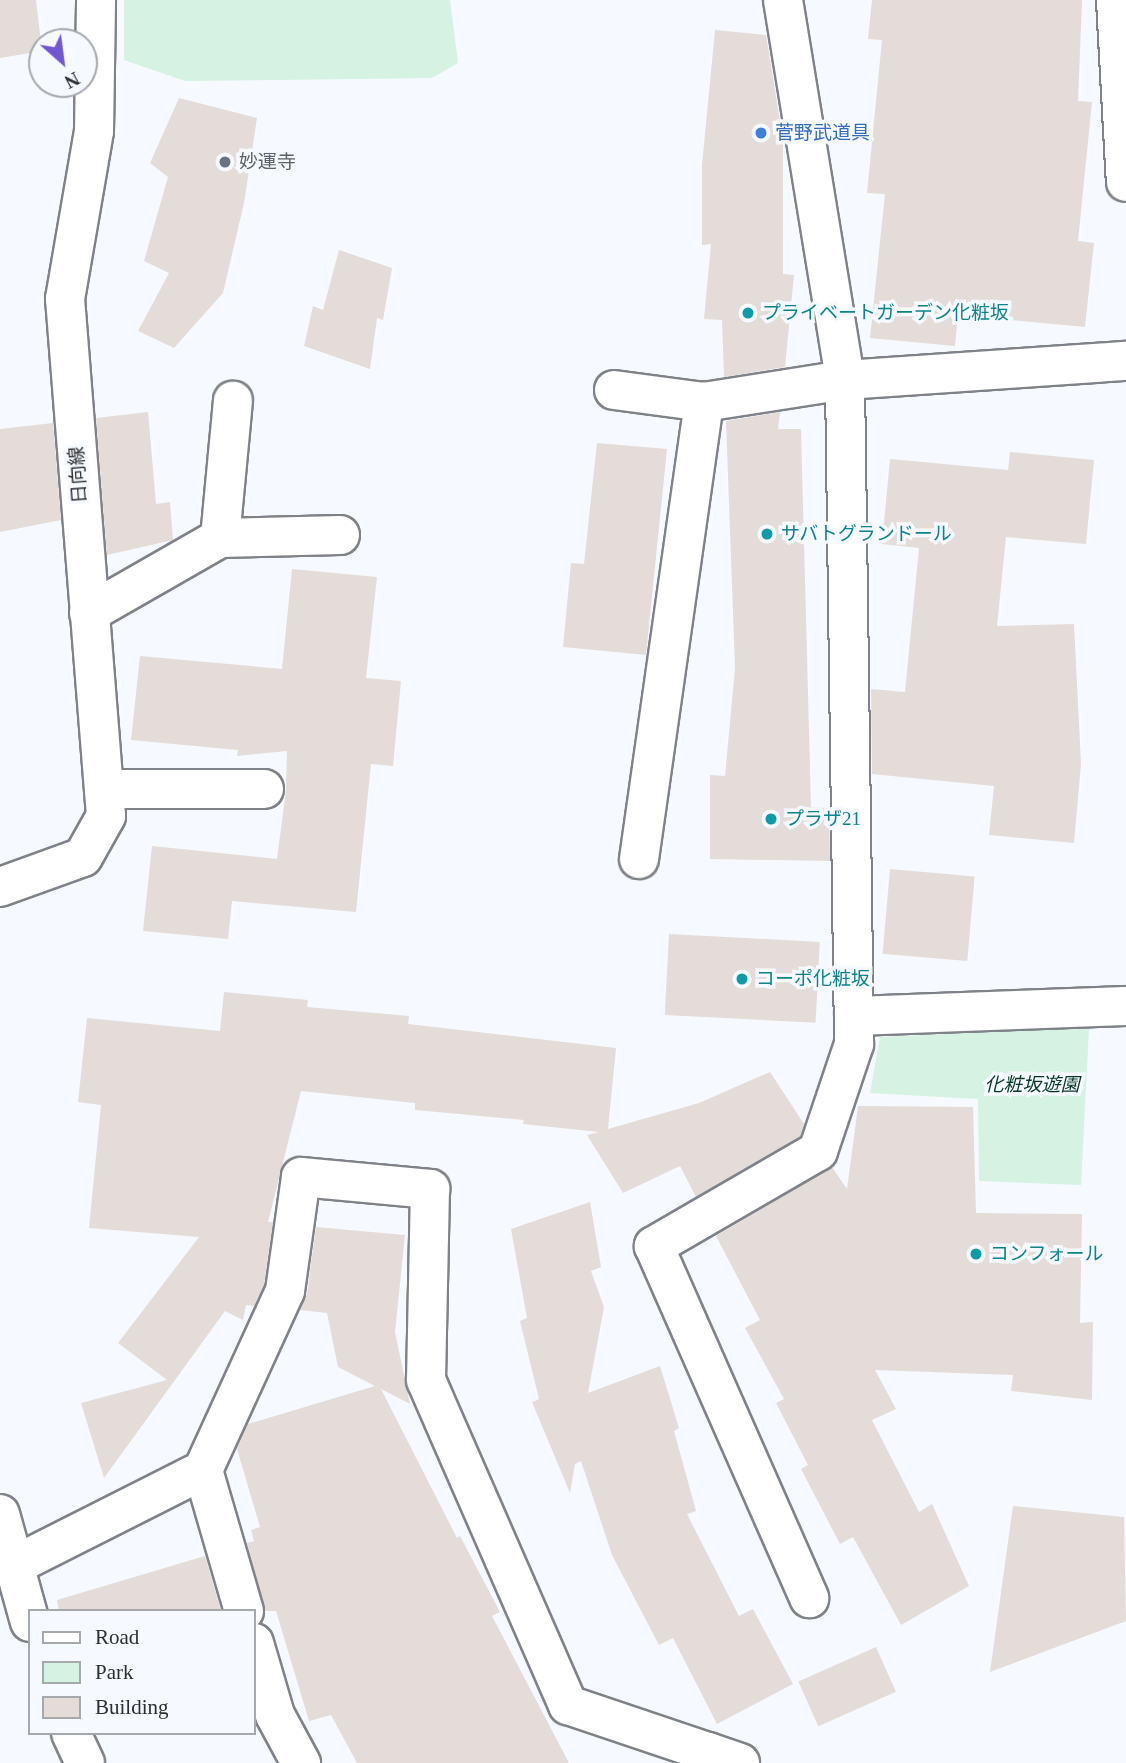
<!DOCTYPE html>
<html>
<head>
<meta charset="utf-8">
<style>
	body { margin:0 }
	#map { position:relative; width:1126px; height:1763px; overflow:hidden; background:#f6f9ff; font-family:"Times New Roman","Noto Sans JP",serif }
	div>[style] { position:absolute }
	.green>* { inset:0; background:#d5f2e2 }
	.building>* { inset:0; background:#e4dcd9; transform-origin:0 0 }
	.roads { filter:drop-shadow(2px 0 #7f8288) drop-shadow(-2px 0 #7f8288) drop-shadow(0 2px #7f8288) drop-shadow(0 -2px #7f8288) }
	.minor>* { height:38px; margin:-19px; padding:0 19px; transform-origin:19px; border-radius:19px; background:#fff }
	.major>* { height:38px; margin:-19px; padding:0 19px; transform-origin:19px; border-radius:19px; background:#fff }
	.dots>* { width:19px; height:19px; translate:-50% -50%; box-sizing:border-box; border:4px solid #f6f9ff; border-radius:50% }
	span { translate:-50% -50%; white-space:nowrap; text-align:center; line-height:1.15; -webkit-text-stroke:7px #f6f9ff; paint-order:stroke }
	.shop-label { font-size:19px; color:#366cbe }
	.left { translate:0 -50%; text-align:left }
	.worship-label { font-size:19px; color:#5b616d }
	.culture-label { font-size:19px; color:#0d838f }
	.street-label { font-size:19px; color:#2c2e30 }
	.park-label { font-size:19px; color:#083825; font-style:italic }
	.legend { position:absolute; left:28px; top:1609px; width:228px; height:126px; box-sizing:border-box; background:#f6f9ff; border:2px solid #a5a8ac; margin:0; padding:9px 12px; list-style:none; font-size:21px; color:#2c2e30 }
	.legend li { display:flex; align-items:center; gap:14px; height:35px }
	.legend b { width:35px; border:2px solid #a5a8ac }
	.north { position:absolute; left:28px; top:28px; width:70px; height:70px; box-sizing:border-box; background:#f6f9ff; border:2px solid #a5a8ac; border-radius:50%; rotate:152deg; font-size:19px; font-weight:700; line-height:28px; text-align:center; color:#2c2e30 }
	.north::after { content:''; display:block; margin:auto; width:24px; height:32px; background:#7256d0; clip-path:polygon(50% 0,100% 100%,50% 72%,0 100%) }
</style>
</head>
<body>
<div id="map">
	<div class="green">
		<i style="clip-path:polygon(124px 0,450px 0,458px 63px,432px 78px,185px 81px,124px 60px)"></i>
		<i style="clip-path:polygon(1089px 1028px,1081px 1185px,979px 1181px,978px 1099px,870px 1093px,880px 1037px)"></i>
	</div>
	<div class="building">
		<i style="clip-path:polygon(0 0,36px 0,42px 51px,0 58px)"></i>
		<i style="clip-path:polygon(872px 0,1082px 0,1078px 101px,1092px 102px,1078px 241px,1094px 243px,1085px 327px,958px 315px,955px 346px,870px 338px,885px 194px,867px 193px,882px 40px,868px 39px)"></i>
		<i style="clip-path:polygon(715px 30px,766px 35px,783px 139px,783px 274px,794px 275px,785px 367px,724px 377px,722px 320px,704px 319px,711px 244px,702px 245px,702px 165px)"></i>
		<i style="clip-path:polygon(179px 98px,257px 118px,244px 203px,223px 293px,174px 348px,138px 331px,169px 273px,144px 261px,168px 177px,150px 163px)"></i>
		<i style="clip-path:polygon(339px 250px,392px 268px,383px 320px,377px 318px,370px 369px,304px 346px,313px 306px,323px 310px)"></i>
		<i style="clip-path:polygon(148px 412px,156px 504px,170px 502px,173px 540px,107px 555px,96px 418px)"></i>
		<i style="clip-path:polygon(780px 412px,778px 429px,801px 429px,811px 807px,829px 808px,830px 861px,710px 859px,710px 775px,725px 776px,735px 668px,726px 421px)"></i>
		<i style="clip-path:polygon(53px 423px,61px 520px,0 532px,0 429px)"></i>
		<i style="clip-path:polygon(597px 443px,667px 449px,646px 655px,563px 647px,571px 563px,584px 564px)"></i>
		<i style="clip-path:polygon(1010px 452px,1094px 460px,1086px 544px,1006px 537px,997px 626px,1074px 624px,1081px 764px,1074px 843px,989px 835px,994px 786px,872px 774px,871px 689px,905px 692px,919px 548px,882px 544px,890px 459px,1008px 470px)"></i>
		<i style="clip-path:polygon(292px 569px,377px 577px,366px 678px,401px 681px,393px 766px,371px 764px,356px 912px,232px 901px,228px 939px,143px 931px,152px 846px,277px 859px,286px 790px,287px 751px,237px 756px,238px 750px,131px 740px,140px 656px,282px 669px)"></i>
		<i style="left:890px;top:869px;width:85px;height:85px;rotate:5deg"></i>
		<i style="left:669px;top:934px;width:151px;height:81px;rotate:3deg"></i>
		<i style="clip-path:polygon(224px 992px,308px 1000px,307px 1007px,409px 1016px,408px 1024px,616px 1048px,608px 1129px,699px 1103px,770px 1072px,804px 1124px,800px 1136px,696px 1197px,680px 1166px,623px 1193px,587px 1135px,599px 1132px,523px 1124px,524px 1120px,415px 1110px,415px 1103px,301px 1091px,268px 1222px,273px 1222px,264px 1285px,254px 1306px,246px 1305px,243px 1320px,225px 1311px,104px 1478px,81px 1403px,167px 1380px,118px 1343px,199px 1237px,89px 1228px,101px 1105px,78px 1102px,87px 1018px,220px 1031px)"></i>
		<i style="clip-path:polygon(858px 1106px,973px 1107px,976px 1213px,1082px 1214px,1080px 1323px,1093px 1322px,1092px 1400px,1011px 1391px,1013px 1375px,875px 1370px,896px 1409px,872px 1420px,919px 1512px,932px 1504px,969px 1586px,901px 1625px,853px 1537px,840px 1544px,801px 1469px,808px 1465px,776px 1403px,784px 1399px,745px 1328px,760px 1320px,716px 1236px,832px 1167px,847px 1189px)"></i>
		<i style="clip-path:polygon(590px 1202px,601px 1267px,591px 1271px,604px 1307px,588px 1393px,660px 1366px,679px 1428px,674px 1431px,696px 1511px,687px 1514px,739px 1616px,753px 1609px,793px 1684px,717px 1724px,673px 1638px,659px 1645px,612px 1555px,581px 1461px,575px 1464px,570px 1493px,532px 1402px,539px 1399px,520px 1321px,527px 1318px,511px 1229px)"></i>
		<i style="clip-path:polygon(316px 1227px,405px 1235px,395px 1332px,410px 1404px,381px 1389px,457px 1538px,460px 1536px,500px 1612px,492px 1616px,569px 1763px,357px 1763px,331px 1715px,309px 1721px,276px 1611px,265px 1611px,247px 1543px,254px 1541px,251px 1530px,260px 1527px,237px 1449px,248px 1424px,375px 1386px,338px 1367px,327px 1313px,300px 1310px,307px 1294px)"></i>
		<i style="clip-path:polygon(1013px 1506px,1124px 1517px,1126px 1621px,990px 1672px)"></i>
		<i style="clip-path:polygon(205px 1556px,221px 1611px,59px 1611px,57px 1600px)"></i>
		<i style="left:876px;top:1647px;width:49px;height:85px;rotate:66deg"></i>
	</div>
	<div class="roads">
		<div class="minor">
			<i style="left:783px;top:0;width:385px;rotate:80.7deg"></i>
			<i style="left:845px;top:380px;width:664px;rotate:89.22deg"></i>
			<i style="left:854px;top:1044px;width:113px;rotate:108.6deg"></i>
			<i style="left:818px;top:1151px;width:190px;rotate:149.9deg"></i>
			<i style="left:654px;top:1246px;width:385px;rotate:66.2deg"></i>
			<i style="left:1116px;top:0;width:182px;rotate:86.9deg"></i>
			<i style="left:614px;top:390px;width:91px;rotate:7.6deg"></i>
			<i style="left:704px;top:402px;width:143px;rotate:-8.9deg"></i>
			<i style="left:845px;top:380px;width:282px;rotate:-3.9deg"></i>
			<i style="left:220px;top:538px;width:120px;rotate:-1.4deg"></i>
			<i style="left:89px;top:613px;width:151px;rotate:-29.8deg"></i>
			<i style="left:220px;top:538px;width:138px;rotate:-84.6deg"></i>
			<i style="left:104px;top:789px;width:160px"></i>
			<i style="left:639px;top:859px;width:462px;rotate:-81.9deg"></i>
			<i style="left:0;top:887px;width:88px;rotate:-19.9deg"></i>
			<i style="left:83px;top:857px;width:47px;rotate:-60.7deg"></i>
			<i style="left:106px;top:816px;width:519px;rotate:-94.53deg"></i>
			<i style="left:65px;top:299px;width:170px;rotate:-80.2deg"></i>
			<i style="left:94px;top:131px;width:131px;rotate:-89.1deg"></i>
			<i style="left:854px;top:1016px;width:272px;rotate:-2.1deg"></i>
			<i style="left:203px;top:1470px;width:147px;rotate:73.8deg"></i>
			<i style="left:13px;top:1566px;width:213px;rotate:-26.8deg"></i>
			<i style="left:203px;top:1470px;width:197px;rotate:-65.4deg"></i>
			<i style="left:285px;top:1291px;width:115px;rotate:-82deg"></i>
			<i style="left:301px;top:1177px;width:130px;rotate:5.3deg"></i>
			<i style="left:430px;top:1189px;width:191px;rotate:91.2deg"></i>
			<i style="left:426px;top:1380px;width:355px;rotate:66.4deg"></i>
			<i style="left:568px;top:1705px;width:148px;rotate:18.6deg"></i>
			<i style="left:708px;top:1752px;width:11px;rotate:105deg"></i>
			<i style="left:254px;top:1643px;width:75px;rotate:73.7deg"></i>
			<i style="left:275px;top:1715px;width:55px;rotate:61.6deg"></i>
			<i style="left:708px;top:1752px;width:34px;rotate:19deg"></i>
		</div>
		<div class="major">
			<i style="left:0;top:1514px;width:112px;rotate:74.5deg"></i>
			<i style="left:71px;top:1733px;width:33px;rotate:65deg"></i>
		</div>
	</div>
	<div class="dots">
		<i style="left:761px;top:133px;background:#3f7fe0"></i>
		<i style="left:225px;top:162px;background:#6b7280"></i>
		<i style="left:748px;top:313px;background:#0f9aa8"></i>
		<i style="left:767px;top:534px;background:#0f9aa8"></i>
		<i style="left:771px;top:819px;background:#0f9aa8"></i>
		<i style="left:742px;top:979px;background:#0f9aa8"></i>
		<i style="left:976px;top:1254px;background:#0f9aa8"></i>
	</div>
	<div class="shop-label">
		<span class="left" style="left:775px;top:133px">菅野武道具</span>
	</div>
	<div class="worship-label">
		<span class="left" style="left:239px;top:162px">妙運寺</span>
	</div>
	<div class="culture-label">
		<span class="left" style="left:762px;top:313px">プライベートガーデン化粧坂</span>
		<span class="left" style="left:781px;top:534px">サバトグランドール</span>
		<span class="left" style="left:785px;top:819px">プラザ21</span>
		<span class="left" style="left:756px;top:979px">コーポ化粧坂</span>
		<span class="left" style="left:990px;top:1254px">コンフォール</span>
	</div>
	<div class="street-label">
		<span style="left:78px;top:475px;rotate:-94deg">日向線</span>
	</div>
	<div class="park-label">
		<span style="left:1032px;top:1085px">化粧坂遊園</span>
	</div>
	<ul class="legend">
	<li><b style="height:9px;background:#fff"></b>Road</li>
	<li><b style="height:19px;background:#d5f2e2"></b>Park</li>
	<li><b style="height:19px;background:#e4dcd9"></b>Building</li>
	</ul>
	<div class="north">N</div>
</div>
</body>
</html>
